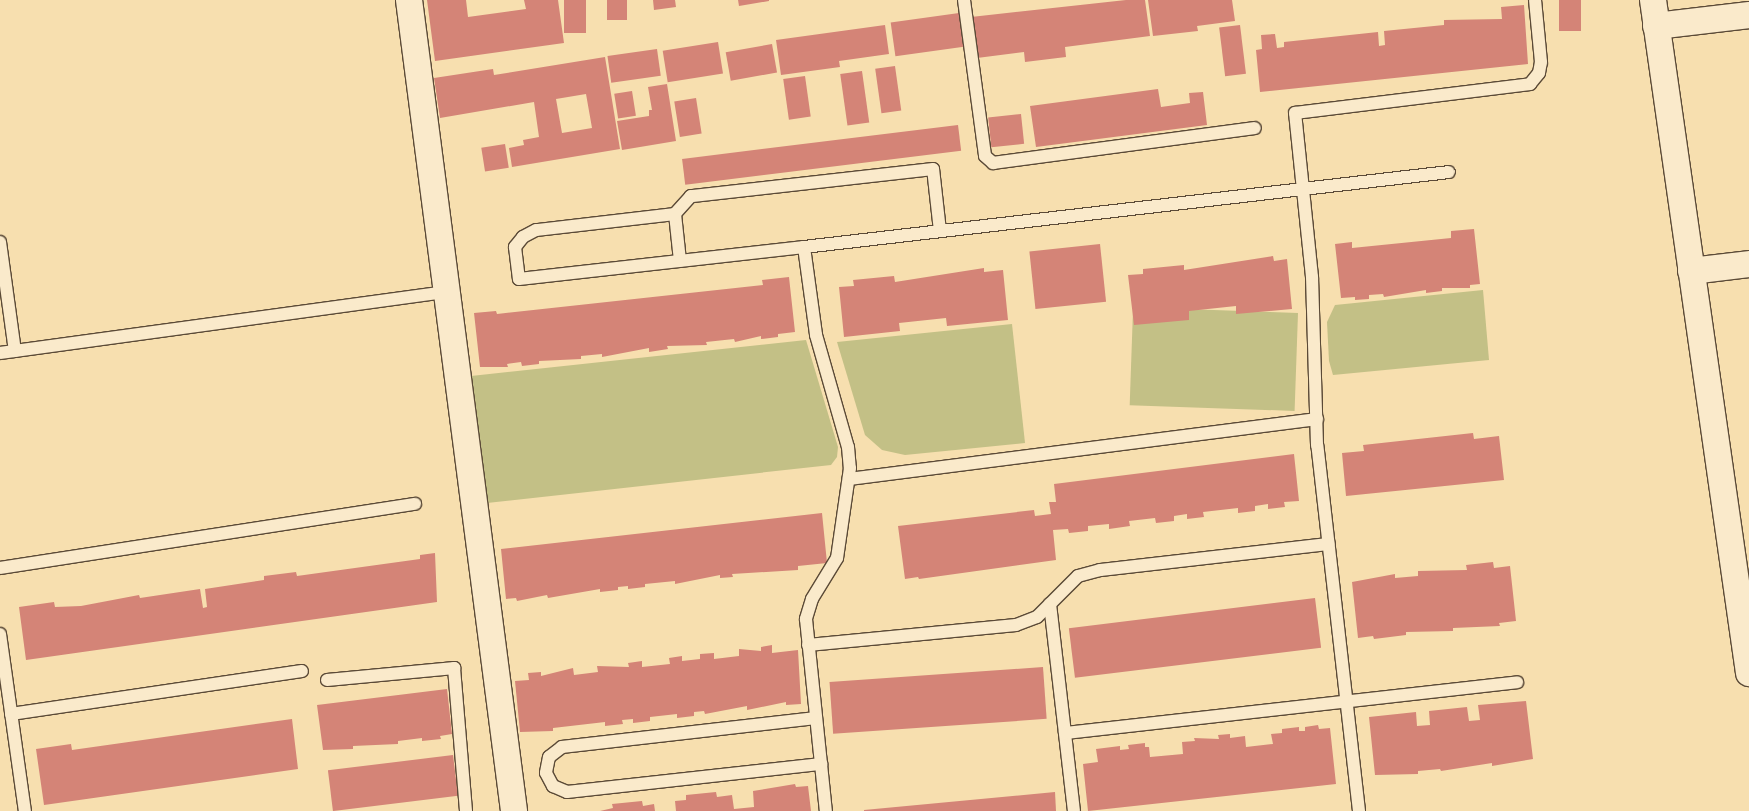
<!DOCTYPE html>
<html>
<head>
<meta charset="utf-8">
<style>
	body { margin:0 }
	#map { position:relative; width:1749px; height:811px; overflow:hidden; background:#f7dfaf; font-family:"Libre Bodoni",serif }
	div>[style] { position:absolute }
	.green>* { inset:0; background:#c3c086; transform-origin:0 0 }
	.building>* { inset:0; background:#d48477; transform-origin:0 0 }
	.roads { filter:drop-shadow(1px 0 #5b4a37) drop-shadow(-1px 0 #5b4a37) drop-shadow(0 1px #5b4a37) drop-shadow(0 -1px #5b4a37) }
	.lane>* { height:12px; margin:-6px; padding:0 6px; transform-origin:6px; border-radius:6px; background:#faeacb }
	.street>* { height:26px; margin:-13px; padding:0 13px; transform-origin:13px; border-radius:13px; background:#faeacb }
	span { translate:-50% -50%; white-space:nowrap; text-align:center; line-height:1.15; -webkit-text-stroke:4.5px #faeacb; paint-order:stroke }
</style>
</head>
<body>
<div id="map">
	<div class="green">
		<i style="clip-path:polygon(1483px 290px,1489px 360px,1333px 375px,1329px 361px,1327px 322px,1335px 305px)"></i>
		<i style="left:1298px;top:313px;width:98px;height:165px;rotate:92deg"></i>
		<i style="clip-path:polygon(1012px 324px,1025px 443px,905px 455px,882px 450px,865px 435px,837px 342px)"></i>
		<i style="clip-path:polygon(806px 340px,838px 447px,837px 457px,831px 465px,487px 503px,471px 376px)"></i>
	</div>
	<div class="building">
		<i style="clip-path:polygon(427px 0,466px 0,468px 17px,526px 9px,524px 0,558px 0,564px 43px,435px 61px)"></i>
		<i style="left:564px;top:0;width:22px;height:33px"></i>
		<i style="left:607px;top:0;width:20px;height:20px"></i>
		<i style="clip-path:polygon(653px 0,675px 0,676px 7px,654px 10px)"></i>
		<i style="clip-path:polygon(738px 0,769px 0,769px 1px,739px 6px)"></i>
		<i style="clip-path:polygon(1126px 0,1145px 0,1150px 36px,1065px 47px,1066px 57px,1025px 62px,1024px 52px,977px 58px,971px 17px)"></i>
		<i style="clip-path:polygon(1148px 0,1232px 0,1235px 21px,1197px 26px,1198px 31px,1153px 36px)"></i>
		<i style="left:1559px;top:0;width:22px;height:31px"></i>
		<i style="clip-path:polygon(1524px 5px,1528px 64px,1260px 92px,1256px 50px,1262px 49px,1261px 35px,1275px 34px,1277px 48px,1284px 47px,1284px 42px,1378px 32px,1379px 46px,1385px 45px,1384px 31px,1444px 25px,1444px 20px,1502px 19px,1501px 7px)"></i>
		<i style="left:959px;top:13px;width:34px;height:69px;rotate:82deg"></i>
		<i style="clip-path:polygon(885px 25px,889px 54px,839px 61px,840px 67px,781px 75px,776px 40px)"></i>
		<i style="left:1240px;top:25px;width:49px;height:21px;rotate:83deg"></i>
		<i style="left:718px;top:42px;width:32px;height:56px;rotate:81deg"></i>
		<i style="left:772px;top:44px;width:29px;height:47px;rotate:80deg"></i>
		<i style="left:657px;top:49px;width:27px;height:50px;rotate:82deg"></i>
		<i style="clip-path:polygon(evenodd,605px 57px,620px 149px,512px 167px,509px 148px,524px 145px,523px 140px,539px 137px,534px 102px,440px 118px,434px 78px,493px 69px,494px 75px,605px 57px,586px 94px,592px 128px,562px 133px,556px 99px,586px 94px)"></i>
		<i style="left:895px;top:66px;width:45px;height:20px;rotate:82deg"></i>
		<i style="left:862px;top:71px;width:52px;height:22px;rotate:82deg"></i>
		<i style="left:805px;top:76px;width:41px;height:22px;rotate:82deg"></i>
		<i style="clip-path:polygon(667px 84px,676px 141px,622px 150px,617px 121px,649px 116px,649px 110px,652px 110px,648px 87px)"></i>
		<i style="clip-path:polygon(1158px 89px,1161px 107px,1190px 103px,1189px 93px,1203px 92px,1207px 125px,1036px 147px,1030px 106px)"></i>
		<i style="left:632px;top:91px;width:25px;height:18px;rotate:81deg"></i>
		<i style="left:696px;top:98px;width:36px;height:22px;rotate:81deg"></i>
		<i style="left:1021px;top:114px;width:30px;height:33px;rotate:84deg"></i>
		<i style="left:958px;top:125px;width:26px;height:278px;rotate:83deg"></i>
		<i style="left:505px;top:144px;width:24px;height:24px;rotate:81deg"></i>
		<i style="clip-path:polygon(1474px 229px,1480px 284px,1470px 285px,1470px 288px,1442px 288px,1442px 291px,1426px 293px,1426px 290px,1384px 297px,1383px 294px,1369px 295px,1369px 299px,1355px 300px,1355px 297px,1341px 298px,1335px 244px,1352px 242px,1352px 248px,1451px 238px,1451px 231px)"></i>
		<i style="left:1100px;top:244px;width:58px;height:71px;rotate:84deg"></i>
		<i style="clip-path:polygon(1273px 256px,1274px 261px,1287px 259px,1292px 309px,1236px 314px,1236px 306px,1189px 311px,1189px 320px,1134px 325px,1128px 275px,1143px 274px,1143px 269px,1184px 265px,1184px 270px)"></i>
		<i style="clip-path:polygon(984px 268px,984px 272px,1003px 270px,1008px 320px,947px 326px,946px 318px,899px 323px,900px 331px,844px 337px,839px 287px,854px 286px,853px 280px,894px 276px,895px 282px)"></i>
		<i style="clip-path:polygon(789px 277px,795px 332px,778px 334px,778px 337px,761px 339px,761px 336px,735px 342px,734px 339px,706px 342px,707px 345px,667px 346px,668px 349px,649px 352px,649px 348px,602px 357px,602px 354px,581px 356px,581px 359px,539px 361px,539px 364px,522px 366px,521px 362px,507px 364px,508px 367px,480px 367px,474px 313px,496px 311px,497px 314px,763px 285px,762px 280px)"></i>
		<i style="clip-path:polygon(1473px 433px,1474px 439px,1499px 436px,1504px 480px,1346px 496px,1342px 453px,1364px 451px,1363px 445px)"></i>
		<i style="clip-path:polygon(1294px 454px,1299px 501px,1284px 502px,1285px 507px,1268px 509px,1268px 504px,1255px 506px,1255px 511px,1238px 513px,1238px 508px,1203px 512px,1204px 517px,1187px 519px,1187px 514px,1174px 516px,1174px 521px,1156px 523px,1155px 518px,1129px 521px,1130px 526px,1109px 529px,1109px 524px,1088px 526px,1088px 531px,1069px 533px,1068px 529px,1053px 530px,1056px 560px,919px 579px,918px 577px,905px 579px,898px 526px,1034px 510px,1035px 516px,1051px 514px,1049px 502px,1056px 502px,1054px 484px)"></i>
		<i style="clip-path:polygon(822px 513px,827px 563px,798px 566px,798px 570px,732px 574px,733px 577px,720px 578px,720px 575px,675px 584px,675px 581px,645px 584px,645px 587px,628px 589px,628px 586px,618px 587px,618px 590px,600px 592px,600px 589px,548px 598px,547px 595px,517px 601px,516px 598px,506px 599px,501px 549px)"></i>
		<i style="clip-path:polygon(435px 553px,437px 602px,26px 660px,19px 607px,54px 602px,55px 607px,81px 606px,139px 595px,140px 598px,200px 589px,203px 608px,207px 607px,205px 589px,264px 580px,264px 576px,296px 572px,297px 576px,420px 559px,420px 555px)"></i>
		<i style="clip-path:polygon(1493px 562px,1494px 568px,1510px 566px,1516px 621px,1499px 623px,1500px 626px,1453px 628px,1453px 631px,1406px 632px,1406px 635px,1374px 639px,1373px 636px,1358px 638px,1352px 582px,1395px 574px,1395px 578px,1418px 576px,1418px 571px,1467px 570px,1466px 565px)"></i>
		<i style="left:1315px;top:598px;width:50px;height:248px;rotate:83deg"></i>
		<i style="clip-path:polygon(772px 645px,772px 653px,798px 650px,801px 704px,786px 705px,786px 702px,747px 710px,747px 706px,705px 714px,704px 711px,694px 712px,694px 716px,677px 718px,677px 714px,650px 717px,650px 721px,633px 723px,633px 719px,622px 720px,623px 724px,605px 726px,605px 722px,553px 728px,553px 731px,520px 732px,515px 681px,529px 680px,528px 673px,541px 672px,541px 676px,573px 668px,574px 675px,598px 672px,597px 666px,629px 667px,628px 663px,642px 661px,642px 667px,670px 664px,669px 658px,682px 656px,682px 661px,700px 659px,700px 654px,714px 653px,714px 659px,739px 656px,739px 649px,761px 651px,761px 647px)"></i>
		<i style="left:1043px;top:667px;width:52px;height:214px;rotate:86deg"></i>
		<i style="clip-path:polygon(447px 689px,452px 734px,440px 736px,441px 739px,422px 741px,422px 738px,398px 741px,398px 744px,353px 746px,353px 749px,323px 750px,317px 705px)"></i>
		<i style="clip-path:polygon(1526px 701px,1533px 759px,1492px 766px,1492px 763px,1441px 771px,1440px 769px,1418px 771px,1418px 774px,1375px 775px,1369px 717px,1416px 712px,1417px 726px,1430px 725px,1429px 711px,1467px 707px,1469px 721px,1480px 720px,1478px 705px)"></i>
		<i style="clip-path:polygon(292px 719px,298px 769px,44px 805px,36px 749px,71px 744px,72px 750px)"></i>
		<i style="clip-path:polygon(1318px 725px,1319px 729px,1330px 728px,1336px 784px,1088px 811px,1083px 764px,1098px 762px,1096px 749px,1120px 746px,1120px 750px,1129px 749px,1128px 745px,1145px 743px,1145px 747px,1149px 747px,1150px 757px,1183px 754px,1182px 742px,1195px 741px,1194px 738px,1219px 739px,1218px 735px,1230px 734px,1230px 738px,1245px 736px,1246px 747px,1273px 744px,1271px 734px,1282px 733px,1282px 729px,1299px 727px,1299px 731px,1305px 731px,1305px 727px)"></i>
		<i style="left:453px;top:755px;width:41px;height:126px;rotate:83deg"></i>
		<i style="clip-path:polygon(795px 784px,796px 787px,808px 786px,811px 811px,676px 811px,675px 801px,686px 800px,686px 795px,716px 792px,717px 797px,732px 795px,734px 809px,754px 807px,753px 791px)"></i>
		<i style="clip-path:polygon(1055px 792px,1056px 811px,864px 811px,864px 810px)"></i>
		<i style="clip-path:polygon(642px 801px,643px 806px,654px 804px,655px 811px,600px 811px,613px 808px,612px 804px)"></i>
	</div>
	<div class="roads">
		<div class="lane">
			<i style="left:964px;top:0;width:157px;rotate:82.3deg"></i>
			<i style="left:985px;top:156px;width:11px;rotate:41deg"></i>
			<i style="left:993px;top:163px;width:264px;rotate:-7.6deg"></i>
			<i style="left:675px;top:214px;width:47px;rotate:83.9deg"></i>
			<i style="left:940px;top:231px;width:62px;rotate:-96.4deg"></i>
			<i style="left:933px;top:169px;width:244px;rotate:173.6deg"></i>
			<i style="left:691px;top:196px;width:24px;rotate:132deg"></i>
			<i style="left:675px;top:214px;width:140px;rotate:173.4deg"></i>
			<i style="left:536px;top:230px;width:15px;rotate:152deg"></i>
			<i style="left:523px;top:237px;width:13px;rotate:129deg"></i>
			<i style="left:515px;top:247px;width:32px;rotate:83deg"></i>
			<i style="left:519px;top:279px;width:287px;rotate:-6.4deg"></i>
			<i style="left:804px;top:247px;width:649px;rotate:-6.63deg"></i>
			<i style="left:0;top:242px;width:110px;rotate:82.2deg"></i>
			<i style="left:804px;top:247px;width:89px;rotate:82.2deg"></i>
			<i style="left:816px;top:335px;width:116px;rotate:74.1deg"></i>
			<i style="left:848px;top:447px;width:21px;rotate:85deg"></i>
			<i style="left:850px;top:468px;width:91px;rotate:98.2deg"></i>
			<i style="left:837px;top:558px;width:48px;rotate:121.4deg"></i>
			<i style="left:812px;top:599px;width:21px;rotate:107deg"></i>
			<i style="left:806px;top:619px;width:193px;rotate:84.1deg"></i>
			<i style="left:0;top:353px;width:450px;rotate:-7.8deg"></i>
			<i style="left:849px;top:479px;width:472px;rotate:-7.3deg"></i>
			<i style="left:0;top:568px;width:420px;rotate:-8.8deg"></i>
			<i style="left:1050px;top:604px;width:208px;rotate:83.4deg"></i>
			<i style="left:0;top:634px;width:179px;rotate:82deg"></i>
			<i style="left:808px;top:645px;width:209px;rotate:-5.5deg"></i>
			<i style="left:1016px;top:625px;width:22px;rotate:-21deg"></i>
			<i style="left:1037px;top:617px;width:58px;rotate:-45deg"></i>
			<i style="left:1078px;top:576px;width:23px;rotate:-15deg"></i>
			<i style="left:1100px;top:570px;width:230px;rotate:-6.5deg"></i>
			<i style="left:327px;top:680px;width:128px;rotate:-5.4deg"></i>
			<i style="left:454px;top:668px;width:144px;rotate:85.2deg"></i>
			<i style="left:11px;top:714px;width:294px;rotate:-8.4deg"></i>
			<i style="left:816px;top:718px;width:256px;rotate:173.5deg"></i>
			<i style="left:562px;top:747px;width:16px;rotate:142deg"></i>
			<i style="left:549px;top:757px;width:16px;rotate:101deg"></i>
			<i style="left:546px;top:773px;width:15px;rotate:62deg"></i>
			<i style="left:553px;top:786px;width:15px;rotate:23deg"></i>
			<i style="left:567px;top:792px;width:256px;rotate:-6.3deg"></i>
			<i style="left:1065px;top:733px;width:455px;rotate:-6.4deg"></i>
			<i style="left:1359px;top:811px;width:368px;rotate:-96.5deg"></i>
			<i style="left:1317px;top:445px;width:168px;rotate:-91.7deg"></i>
			<i style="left:1312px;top:277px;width:165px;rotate:-95.9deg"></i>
			<i style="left:1295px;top:113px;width:237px;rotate:-7deg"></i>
			<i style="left:1530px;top:84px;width:14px;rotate:-51deg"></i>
			<i style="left:1539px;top:73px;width:11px;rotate:-80deg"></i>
			<i style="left:1541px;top:62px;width:62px;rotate:-95.5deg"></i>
		</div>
		<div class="street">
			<i style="left:409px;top:0;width:818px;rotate:82.62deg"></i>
			<i style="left:1653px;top:0;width:680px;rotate:81.88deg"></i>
			<i style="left:1656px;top:26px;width:94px;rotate:-6.7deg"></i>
			<i style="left:1691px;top:271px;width:58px;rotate:-6.9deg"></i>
		</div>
	</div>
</div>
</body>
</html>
